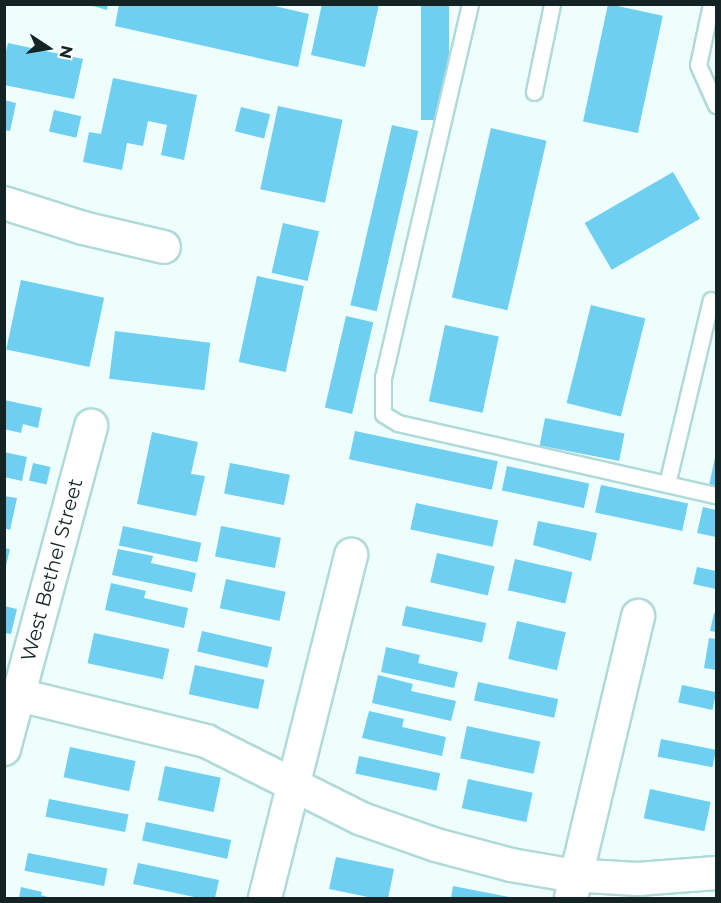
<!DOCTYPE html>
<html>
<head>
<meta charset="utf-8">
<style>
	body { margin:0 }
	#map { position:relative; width:721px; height:903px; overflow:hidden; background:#eefefd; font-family:Montserrat,sans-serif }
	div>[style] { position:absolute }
	.building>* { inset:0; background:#6ecff0; transform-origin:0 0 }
	.roads { filter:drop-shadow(2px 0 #b0dad7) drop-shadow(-2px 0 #b0dad7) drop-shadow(0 2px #b0dad7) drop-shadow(0 -2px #b0dad7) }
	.lane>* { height:15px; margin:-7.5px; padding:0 7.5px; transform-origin:7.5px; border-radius:7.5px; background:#fff }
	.street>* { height:32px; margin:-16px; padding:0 16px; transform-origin:16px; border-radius:16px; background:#fff }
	span { translate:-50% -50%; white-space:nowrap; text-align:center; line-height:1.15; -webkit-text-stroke:6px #fff; paint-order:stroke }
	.street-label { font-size:20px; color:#142424 }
	.frame { position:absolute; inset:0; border:6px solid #142424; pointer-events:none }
	.north { position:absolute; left:18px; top:18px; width:60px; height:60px; -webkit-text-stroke:4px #fff; paint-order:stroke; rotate:102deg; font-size:16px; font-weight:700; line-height:24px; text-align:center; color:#142424 }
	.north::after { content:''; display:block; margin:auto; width:21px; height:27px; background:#142424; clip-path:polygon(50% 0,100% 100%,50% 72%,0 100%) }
</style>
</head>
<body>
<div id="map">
	<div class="building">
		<i style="clip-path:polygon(86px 4px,108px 4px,107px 10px)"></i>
		<i style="clip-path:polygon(119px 4px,266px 4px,309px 14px,298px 67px,115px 26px)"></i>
		<i style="clip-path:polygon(322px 4px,379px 4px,365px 67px,311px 55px)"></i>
		<i style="left:421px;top:4px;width:28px;height:116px"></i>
		<i style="left:608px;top:4px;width:56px;height:120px;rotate:12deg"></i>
		<i style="clip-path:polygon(8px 43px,83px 59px,74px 99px,4px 85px,4px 59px)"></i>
		<i style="clip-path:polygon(113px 78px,197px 95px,184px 160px,161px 155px,167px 125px,148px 121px,143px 146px,127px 143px,122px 170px,83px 162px,89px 132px,101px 134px)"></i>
		<i style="clip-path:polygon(4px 100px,16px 103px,10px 131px,4px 130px)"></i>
		<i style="left:278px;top:106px;width:66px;height:85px;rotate:12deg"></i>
		<i style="left:241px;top:107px;width:30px;height:25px;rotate:14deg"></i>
		<i style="left:54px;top:110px;width:28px;height:22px;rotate:13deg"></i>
		<i style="left:392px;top:125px;width:27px;height:185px;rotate:13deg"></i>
		<i style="left:491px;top:128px;width:57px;height:174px;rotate:13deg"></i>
		<i style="left:673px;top:172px;width:54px;height:102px;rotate:60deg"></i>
		<i style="left:283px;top:223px;width:37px;height:51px;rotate:13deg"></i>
		<i style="left:257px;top:276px;width:48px;height:88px;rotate:12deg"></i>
		<i style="left:21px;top:280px;width:85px;height:71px;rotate:12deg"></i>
		<i style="left:591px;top:305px;width:56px;height:101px;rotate:14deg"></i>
		<i style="left:346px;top:316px;width:28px;height:94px;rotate:13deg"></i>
		<i style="left:445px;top:325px;width:55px;height:78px;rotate:12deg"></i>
		<i style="left:115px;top:331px;width:96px;height:48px;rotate:7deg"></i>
		<i style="clip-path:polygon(4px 400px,42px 408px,38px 428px,23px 424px,21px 433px,4px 429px)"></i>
		<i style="left:545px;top:418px;width:81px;height:28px;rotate:11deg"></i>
		<i style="left:355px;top:431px;width:146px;height:29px;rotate:12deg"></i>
		<i style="clip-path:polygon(152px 432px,198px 442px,191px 474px,205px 476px,196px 516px,137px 504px)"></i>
		<i style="clip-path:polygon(4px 452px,27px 457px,22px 481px,4px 477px)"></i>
		<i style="clip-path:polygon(715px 457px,716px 457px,716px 487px,709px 486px)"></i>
		<i style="left:33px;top:463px;width:18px;height:18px;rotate:13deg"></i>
		<i style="left:230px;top:463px;width:61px;height:31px;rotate:11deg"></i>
		<i style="left:507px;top:466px;width:84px;height:25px;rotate:12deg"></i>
		<i style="left:601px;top:485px;width:89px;height:28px;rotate:12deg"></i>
		<i style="clip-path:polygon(4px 496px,17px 498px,10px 530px,4px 528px)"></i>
		<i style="left:416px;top:503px;width:84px;height:27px;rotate:12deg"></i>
		<i style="clip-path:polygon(703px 507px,716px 510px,716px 537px,697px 533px)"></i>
		<i style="clip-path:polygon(538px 521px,597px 533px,591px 561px,533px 545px)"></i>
		<i style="left:123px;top:526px;width:80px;height:20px;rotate:12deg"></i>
		<i style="left:221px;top:526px;width:61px;height:31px;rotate:11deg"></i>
		<i style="clip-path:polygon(4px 548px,10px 549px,5px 570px,4px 570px)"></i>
		<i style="clip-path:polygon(118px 549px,153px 556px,151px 563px,196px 573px,192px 592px,112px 575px)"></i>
		<i style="left:437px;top:553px;width:59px;height:30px;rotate:13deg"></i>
		<i style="left:515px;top:559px;width:59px;height:32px;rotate:13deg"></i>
		<i style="clip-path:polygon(697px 567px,716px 571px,716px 589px,693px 584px)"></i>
		<i style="left:226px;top:579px;width:61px;height:30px;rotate:12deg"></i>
		<i style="clip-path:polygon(111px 583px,146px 591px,144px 598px,188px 608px,184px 628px,105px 610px)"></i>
		<i style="clip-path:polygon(4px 606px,17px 609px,11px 634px,4px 633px)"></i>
		<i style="left:406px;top:606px;width:82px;height:20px;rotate:12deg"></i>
		<i style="clip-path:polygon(714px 613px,716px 614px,716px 632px,710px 631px)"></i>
		<i style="left:517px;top:621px;width:50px;height:39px;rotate:13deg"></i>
		<i style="left:202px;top:631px;width:72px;height:21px;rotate:13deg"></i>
		<i style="left:94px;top:633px;width:77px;height:31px;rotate:12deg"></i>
		<i style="clip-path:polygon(709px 638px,716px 639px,716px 670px,704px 668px)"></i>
		<i style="clip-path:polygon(386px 647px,420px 655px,418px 663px,458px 672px,454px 688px,381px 672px)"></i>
		<i style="left:195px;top:665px;width:71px;height:30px;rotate:12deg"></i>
		<i style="clip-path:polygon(378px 675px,413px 684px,411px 691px,456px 701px,451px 721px,372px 703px)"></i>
		<i style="left:478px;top:682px;width:82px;height:19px;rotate:12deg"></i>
		<i style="left:682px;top:685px;width:35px;height:18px;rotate:12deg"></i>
		<i style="clip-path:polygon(369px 711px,404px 719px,402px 727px,446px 737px,442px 756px,362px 738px)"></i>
		<i style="left:467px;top:726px;width:75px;height:33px;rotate:12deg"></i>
		<i style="left:661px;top:739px;width:56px;height:18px;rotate:11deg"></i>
		<i style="left:70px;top:747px;width:67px;height:31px;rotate:12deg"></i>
		<i style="left:359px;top:756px;width:83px;height:18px;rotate:12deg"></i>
		<i style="left:165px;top:766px;width:57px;height:35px;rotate:12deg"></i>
		<i style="left:468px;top:779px;width:66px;height:30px;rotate:12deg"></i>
		<i style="left:650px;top:789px;width:62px;height:30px;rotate:12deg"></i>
		<i style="left:49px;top:799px;width:81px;height:18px;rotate:11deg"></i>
		<i style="left:146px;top:822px;width:87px;height:19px;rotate:12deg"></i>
		<i style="left:28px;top:853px;width:81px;height:18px;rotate:11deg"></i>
		<i style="clip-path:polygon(336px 857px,394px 869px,388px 898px,373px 898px,329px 889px)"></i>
		<i style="clip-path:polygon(138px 863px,219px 880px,215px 898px,199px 898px,133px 884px)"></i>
		<i style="clip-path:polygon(453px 886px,509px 897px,509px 898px,451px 898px)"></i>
		<i style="clip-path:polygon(21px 887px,42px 892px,41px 895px,51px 898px,19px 898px)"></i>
	</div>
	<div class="roads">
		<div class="lane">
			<i style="left:470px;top:4px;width:383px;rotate:103.1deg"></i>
			<i style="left:383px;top:377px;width:37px;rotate:90deg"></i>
			<i style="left:383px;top:414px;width:17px;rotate:31deg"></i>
			<i style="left:398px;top:423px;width:326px;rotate:12.8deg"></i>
			<i style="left:711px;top:4px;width:62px;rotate:102deg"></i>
			<i style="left:698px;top:65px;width:44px;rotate:65.8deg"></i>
			<i style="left:534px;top:92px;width:90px;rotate:-78.4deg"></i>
			<i style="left:667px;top:484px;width:189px;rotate:-76.6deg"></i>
		</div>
		<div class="street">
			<i style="left:4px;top:203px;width:83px;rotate:17.6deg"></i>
			<i style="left:83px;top:228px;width:83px;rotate:13.2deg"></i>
			<i style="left:19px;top:695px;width:193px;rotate:13.8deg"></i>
			<i style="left:206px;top:741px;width:174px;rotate:26.6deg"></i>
			<i style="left:362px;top:819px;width:78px;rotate:19.4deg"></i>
			<i style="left:436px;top:845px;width:78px;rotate:14.9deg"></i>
			<i style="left:511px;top:865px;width:59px;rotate:9.8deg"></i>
			<i style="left:569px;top:875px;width:69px;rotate:3.3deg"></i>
			<i style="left:638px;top:879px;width:78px;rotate:-4.4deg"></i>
			<i style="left:4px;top:749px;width:335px;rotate:-74.9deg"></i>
			<i style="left:265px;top:898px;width:354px;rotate:-75.9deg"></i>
			<i style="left:571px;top:898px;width:290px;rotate:-76.6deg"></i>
		</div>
	</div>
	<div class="street-label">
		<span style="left:52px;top:570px;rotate:-75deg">West Bethel Street</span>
	</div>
	<div class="frame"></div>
	<div class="north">N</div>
</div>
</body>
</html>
